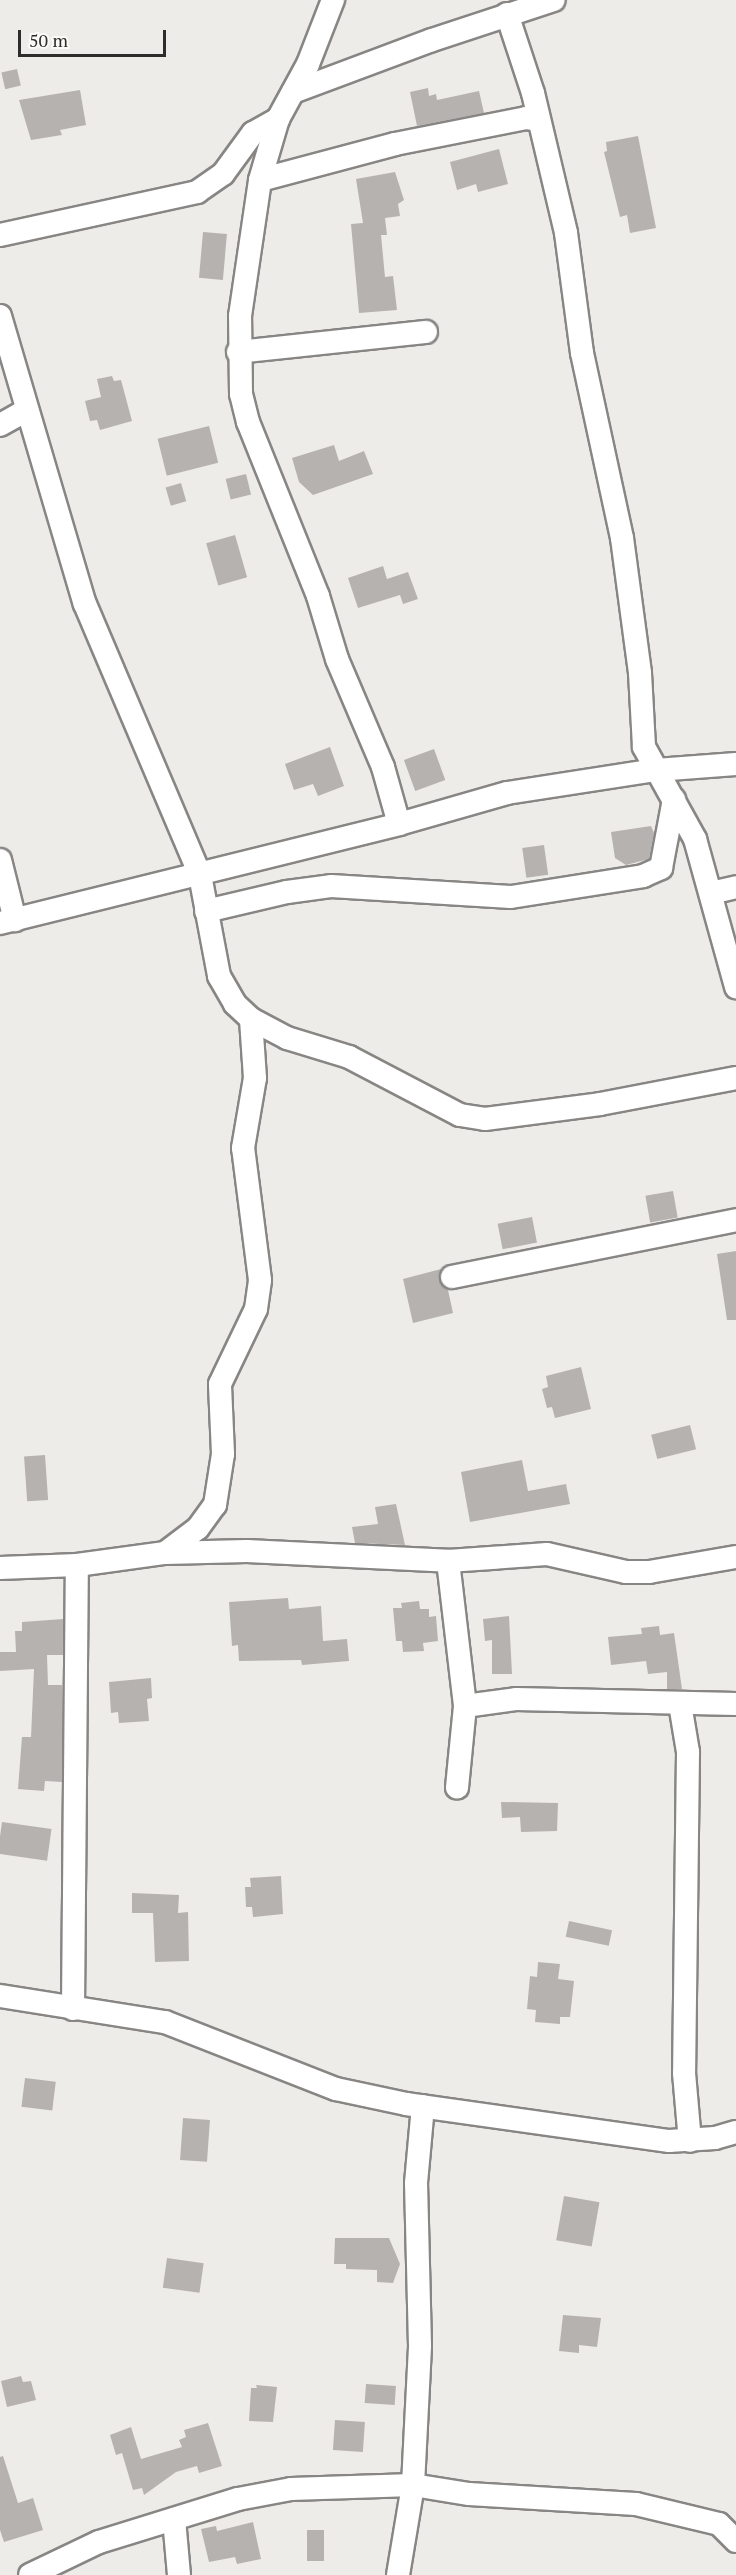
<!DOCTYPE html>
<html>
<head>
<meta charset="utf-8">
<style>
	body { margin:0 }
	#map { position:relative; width:736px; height:2575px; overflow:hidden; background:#eeece9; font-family:"PT Serif",serif }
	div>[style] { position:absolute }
	.building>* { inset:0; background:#b6b2b0; transform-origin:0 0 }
	.roads { filter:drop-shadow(2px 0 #888684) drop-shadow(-2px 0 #888684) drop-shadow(0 2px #888684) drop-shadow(0 -2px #888684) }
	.minor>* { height:22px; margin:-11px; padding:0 11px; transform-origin:11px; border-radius:11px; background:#fff }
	span { translate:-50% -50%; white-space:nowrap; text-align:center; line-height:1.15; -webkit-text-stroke:6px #fbfaf6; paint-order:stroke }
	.scale { position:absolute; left:18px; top:30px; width:148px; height:27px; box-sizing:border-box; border:3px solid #2e2d2c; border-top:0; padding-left:8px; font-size:18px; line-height:21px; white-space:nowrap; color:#2e2d2c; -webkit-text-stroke:4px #fbfaf6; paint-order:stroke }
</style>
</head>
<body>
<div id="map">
	<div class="building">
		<i style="left:17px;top:69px;width:17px;height:16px;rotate:77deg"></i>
		<i style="clip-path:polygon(428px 88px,429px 96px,436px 94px,437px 100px,479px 91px,484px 113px,417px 126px,410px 92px)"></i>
		<i style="clip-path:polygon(80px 90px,86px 125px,60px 130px,62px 135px,31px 140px,19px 100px)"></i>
		<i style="clip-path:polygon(638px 136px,656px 228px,630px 233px,627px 215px,620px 217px,604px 152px,607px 151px,606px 142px)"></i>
		<i style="clip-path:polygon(499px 149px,508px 184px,478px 192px,476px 184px,457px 190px,450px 162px)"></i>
		<i style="clip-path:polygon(395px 172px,404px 200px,398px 204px,400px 216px,385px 218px,387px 235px,381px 235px,385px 277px,393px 276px,397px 310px,359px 313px,351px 224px,363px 223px,356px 179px)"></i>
		<i style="left:203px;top:232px;width:24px;height:46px;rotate:5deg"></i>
		<i style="clip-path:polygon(112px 376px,114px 381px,121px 380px,132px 421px,100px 430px,97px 420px,90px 421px,85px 401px,101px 397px,97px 379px)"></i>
		<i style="left:209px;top:426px;width:38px;height:53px;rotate:76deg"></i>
		<i style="clip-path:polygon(334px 445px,339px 461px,364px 451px,373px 474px,313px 495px,299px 482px,292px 458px)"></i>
		<i style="left:246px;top:474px;width:21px;height:21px;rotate:76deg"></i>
		<i style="left:181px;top:483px;width:19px;height:16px;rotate:74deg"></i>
		<i style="left:235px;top:535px;width:44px;height:30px;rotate:74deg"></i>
		<i style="clip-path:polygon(383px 566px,387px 579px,408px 572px,418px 599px,403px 604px,400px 595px,358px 608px,348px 578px)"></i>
		<i style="clip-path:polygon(330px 747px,344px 786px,318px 796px,313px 784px,294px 790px,285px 764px)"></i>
		<i style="left:434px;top:749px;width:33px;height:32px;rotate:70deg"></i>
		<i style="clip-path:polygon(651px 826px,654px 833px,649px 859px,626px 865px,615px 858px,611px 832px)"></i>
		<i style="left:544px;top:845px;width:30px;height:22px;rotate:82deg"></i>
		<i style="left:673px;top:1191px;width:27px;height:28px;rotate:80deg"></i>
		<i style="left:532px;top:1217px;width:26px;height:35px;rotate:79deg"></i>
		<i style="clip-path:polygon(736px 1251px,736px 1320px,727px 1320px,717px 1254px)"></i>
		<i style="clip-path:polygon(441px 1269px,439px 1280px,448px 1290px,453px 1313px,413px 1323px,403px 1279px)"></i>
		<i style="clip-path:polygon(581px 1367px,591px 1409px,555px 1418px,552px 1407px,547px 1408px,542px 1389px,548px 1387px,546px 1376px)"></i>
		<i style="left:690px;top:1425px;width:25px;height:40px;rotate:76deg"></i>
		<i style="left:45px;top:1455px;width:45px;height:21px;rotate:86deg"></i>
		<i style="clip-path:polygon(522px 1460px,528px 1491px,566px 1484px,570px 1504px,470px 1522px,461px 1472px)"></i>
		<i style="clip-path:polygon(396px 1504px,405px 1545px,355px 1543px,352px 1527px,378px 1524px,375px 1507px)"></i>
		<i style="clip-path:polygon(288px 1598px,289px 1609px,321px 1606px,323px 1641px,347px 1639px,349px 1661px,302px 1665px,301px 1660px,239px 1661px,238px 1645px,232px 1646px,229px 1602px)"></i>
		<i style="clip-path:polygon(419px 1601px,420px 1609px,429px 1609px,429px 1617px,436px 1616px,438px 1641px,423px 1643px,424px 1651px,403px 1652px,402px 1641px,396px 1641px,393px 1608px,402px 1608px,401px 1603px)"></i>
		<i style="clip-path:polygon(509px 1616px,512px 1674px,492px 1674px,492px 1640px,485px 1641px,483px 1619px)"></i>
		<i style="clip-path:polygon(63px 1619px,63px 1655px,47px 1655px,48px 1685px,62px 1685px,62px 1782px,45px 1781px,44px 1791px,18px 1789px,22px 1737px,31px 1737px,34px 1669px,0 1671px,0 1652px,16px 1652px,15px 1631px,22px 1631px,22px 1622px)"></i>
		<i style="clip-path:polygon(659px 1626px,660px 1635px,674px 1633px,682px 1689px,667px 1689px,667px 1672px,648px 1674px,646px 1661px,611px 1665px,608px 1637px,642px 1634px,641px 1628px)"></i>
		<i style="clip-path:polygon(151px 1678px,152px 1698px,147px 1699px,149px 1721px,119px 1723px,118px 1712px,111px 1713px,109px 1682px)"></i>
		<i style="clip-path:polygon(501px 1802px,558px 1803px,557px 1831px,521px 1832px,520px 1817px,502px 1818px)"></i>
		<i style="left:2px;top:1822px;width:50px;height:32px;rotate:8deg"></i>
		<i style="clip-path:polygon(281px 1876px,283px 1914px,253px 1917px,252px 1907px,246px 1907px,245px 1887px,251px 1887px,250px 1878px)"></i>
		<i style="clip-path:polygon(132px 1893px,179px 1895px,178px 1913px,188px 1912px,189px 1961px,155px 1962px,153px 1913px,132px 1913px)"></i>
		<i style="left:569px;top:1921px;width:44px;height:16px;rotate:12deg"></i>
		<i style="clip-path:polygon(538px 1962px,560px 1964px,558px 1979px,574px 1981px,570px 2017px,560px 2017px,560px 2024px,535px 2022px,536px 2010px,527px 2009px,530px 1976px,537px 1977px)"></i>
		<i style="left:25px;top:2078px;width:31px;height:29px;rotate:7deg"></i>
		<i style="left:183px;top:2118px;width:27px;height:42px;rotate:4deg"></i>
		<i style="left:564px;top:2196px;width:36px;height:45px;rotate:10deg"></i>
		<i style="clip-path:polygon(335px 2238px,389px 2238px,400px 2264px,393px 2283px,377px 2282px,377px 2270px,346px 2269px,346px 2264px,334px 2264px)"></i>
		<i style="left:167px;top:2258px;width:37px;height:30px;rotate:8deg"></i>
		<i style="clip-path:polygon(563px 2315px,601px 2318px,597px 2347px,579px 2345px,579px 2353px,559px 2351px)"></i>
		<i style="clip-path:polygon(21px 2376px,23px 2382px,31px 2381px,36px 2400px,7px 2407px,1px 2381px)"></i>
		<i style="left:366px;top:2384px;width:30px;height:19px;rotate:4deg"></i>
		<i style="clip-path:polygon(256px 2385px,277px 2387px,273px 2422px,249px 2421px,251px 2388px,257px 2388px)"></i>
		<i style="left:335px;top:2420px;width:30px;height:30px;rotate:4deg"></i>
		<i style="clip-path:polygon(208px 2423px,222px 2466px,199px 2473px,197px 2466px,176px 2472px,144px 2495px,142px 2488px,133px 2490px,122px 2453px,116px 2455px,110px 2435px,131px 2427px,141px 2459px,182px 2447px,179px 2440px,186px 2437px,184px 2430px)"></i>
		<i style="clip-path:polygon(3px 2456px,18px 2503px,33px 2498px,43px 2530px,4px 2542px,0 2530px,0 2457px)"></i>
		<i style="clip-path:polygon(253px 2522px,261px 2559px,237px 2564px,235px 2557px,209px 2562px,201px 2529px,216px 2526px,217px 2531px)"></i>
		<i style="left:307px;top:2530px;width:17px;height:31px"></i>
	</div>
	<div class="roads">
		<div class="minor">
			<i style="left:507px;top:14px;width:83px;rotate:71.8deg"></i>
			<i style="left:533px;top:93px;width:144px;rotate:76.7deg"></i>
			<i style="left:566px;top:233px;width:121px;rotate:82.4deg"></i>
			<i style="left:582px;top:353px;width:189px;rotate:77.8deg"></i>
			<i style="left:622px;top:538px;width:136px;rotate:82.4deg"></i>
			<i style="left:640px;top:673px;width:74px;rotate:86.9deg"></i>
			<i style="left:644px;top:747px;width:105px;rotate:61deg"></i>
			<i style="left:695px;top:839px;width:154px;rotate:74.5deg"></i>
			<i style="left:293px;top:92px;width:148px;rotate:-20.5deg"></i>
			<i style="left:432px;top:40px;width:128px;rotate:-18.2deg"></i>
			<i style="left:260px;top:180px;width:140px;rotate:-14.9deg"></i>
			<i style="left:395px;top:144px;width:134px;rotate:-11.2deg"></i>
			<i style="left:526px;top:118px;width:13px;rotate:9deg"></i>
			<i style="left:0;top:235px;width:202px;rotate:-12.3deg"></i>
			<i style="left:197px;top:192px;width:32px;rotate:-35deg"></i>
			<i style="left:223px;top:174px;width:51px;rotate:-53.8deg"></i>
			<i style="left:253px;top:133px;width:29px;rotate:-29deg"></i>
			<i style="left:0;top:316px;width:300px;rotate:73.6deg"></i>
			<i style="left:85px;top:604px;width:294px;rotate:67deg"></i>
			<i style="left:200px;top:875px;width:103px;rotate:79.3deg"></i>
			<i style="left:219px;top:976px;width:32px;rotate:60deg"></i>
			<i style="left:235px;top:1004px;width:22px;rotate:43deg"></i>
			<i style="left:251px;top:1019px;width:41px;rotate:27.8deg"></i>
			<i style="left:287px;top:1038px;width:65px;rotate:17deg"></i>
			<i style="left:349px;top:1057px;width:125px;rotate:27.6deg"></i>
			<i style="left:460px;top:1115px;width:25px;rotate:9deg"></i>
			<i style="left:485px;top:1119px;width:116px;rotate:-7.4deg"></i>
			<i style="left:600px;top:1104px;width:138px;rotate:-10.8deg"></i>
			<i style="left:238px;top:352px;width:189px;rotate:-6.1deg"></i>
			<i style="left:0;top:425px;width:31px;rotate:-29deg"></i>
			<i style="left:399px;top:824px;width:112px;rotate:-16deg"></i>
			<i style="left:507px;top:793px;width:151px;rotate:-8.8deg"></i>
			<i style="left:656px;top:770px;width:80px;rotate:-4.3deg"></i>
			<i style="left:0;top:860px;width:62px;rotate:76deg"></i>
			<i style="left:711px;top:893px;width:26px;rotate:-13deg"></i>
			<i style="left:206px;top:911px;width:83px;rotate:-13.2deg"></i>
			<i style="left:287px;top:892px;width:44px;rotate:-7.8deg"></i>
			<i style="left:331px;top:886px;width:180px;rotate:3.5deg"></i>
			<i style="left:511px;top:897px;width:134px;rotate:-9deg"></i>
			<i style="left:643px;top:876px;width:20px;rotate:-24deg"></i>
			<i style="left:661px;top:868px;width:70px;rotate:-79.3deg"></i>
			<i style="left:0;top:923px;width:411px;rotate:-13.9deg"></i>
			<i style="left:399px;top:824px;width:59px;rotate:-105.7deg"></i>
			<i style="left:383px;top:767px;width:117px;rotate:-113.1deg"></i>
			<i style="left:337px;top:659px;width:66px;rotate:-106.8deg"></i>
			<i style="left:318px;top:596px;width:188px;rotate:-111.9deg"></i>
			<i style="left:248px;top:422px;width:29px;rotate:-104deg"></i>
			<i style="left:241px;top:394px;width:78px;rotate:-90.7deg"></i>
			<i style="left:240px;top:316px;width:137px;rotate:-81.6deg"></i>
			<i style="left:260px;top:180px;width:64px;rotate:-73.6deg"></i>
			<i style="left:278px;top:119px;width:63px;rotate:-61.4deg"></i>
			<i style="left:308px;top:64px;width:69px;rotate:-68.7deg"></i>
			<i style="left:452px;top:1277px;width:290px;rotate:-11.3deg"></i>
			<i style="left:165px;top:1553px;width:41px;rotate:-37.1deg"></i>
			<i style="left:198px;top:1528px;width:29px;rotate:-54deg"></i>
			<i style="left:215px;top:1505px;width:52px;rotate:-81.1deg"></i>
			<i style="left:223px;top:1454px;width:70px;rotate:-92.5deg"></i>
			<i style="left:220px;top:1384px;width:83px;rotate:-64.4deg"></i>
			<i style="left:256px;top:1309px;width:29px;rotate:-82deg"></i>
			<i style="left:260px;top:1280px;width:133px;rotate:-97.3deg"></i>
			<i style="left:243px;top:1148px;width:71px;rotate:-80.3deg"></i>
			<i style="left:255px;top:1078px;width:59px;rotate:-93.9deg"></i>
			<i style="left:448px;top:1561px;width:146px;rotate:83.3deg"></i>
			<i style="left:465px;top:1706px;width:82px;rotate:95.6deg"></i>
			<i style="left:0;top:1568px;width:77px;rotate:-2.2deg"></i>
			<i style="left:77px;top:1565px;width:89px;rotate:-7.8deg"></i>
			<i style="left:165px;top:1553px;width:82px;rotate:-1.4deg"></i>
			<i style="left:247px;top:1551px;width:201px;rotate:2.8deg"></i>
			<i style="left:448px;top:1561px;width:99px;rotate:-4deg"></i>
			<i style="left:547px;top:1554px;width:81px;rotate:12.8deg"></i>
			<i style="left:626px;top:1572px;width:23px"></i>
			<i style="left:649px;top:1572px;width:88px;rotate:-9.8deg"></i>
			<i style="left:680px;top:1704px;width:49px;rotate:80.5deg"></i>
			<i style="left:688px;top:1752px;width:321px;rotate:90.7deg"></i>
			<i style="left:684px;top:2073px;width:68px;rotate:85deg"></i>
			<i style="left:465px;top:1706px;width:51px;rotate:-7.8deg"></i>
			<i style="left:516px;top:1699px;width:220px;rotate:1.3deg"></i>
			<i style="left:0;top:1996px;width:167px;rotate:9deg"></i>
			<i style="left:165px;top:2022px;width:184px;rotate:21.4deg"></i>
			<i style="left:336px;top:2089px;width:72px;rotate:12.1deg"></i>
			<i style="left:406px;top:2104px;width:266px;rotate:8deg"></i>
			<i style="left:669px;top:2141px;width:46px;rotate:-3.7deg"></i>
			<i style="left:715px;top:2138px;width:22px;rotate:-16deg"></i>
			<i style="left:73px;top:2009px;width:444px;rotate:-89.5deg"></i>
			<i style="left:174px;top:2519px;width:56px;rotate:84.9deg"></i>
			<i style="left:30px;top:2575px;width:76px;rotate:-25.6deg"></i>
			<i style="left:99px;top:2542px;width:145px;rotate:-17.2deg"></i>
			<i style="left:238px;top:2499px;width:54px;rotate:-10.7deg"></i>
			<i style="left:291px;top:2489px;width:122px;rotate:-1.9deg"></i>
			<i style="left:413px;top:2485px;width:57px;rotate:9.1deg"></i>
			<i style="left:469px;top:2494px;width:167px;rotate:3.4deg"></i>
			<i style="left:636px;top:2504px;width:85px;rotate:13.5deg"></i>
			<i style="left:719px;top:2524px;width:24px;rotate:45deg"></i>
			<i style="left:398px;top:2575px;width:91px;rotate:-80.5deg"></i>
			<i style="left:413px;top:2485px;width:139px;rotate:-87.1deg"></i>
			<i style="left:420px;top:2346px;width:163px;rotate:-91.4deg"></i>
			<i style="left:416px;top:2183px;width:77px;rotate:-84.8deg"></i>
		</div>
	</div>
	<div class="scale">50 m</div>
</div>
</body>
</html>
